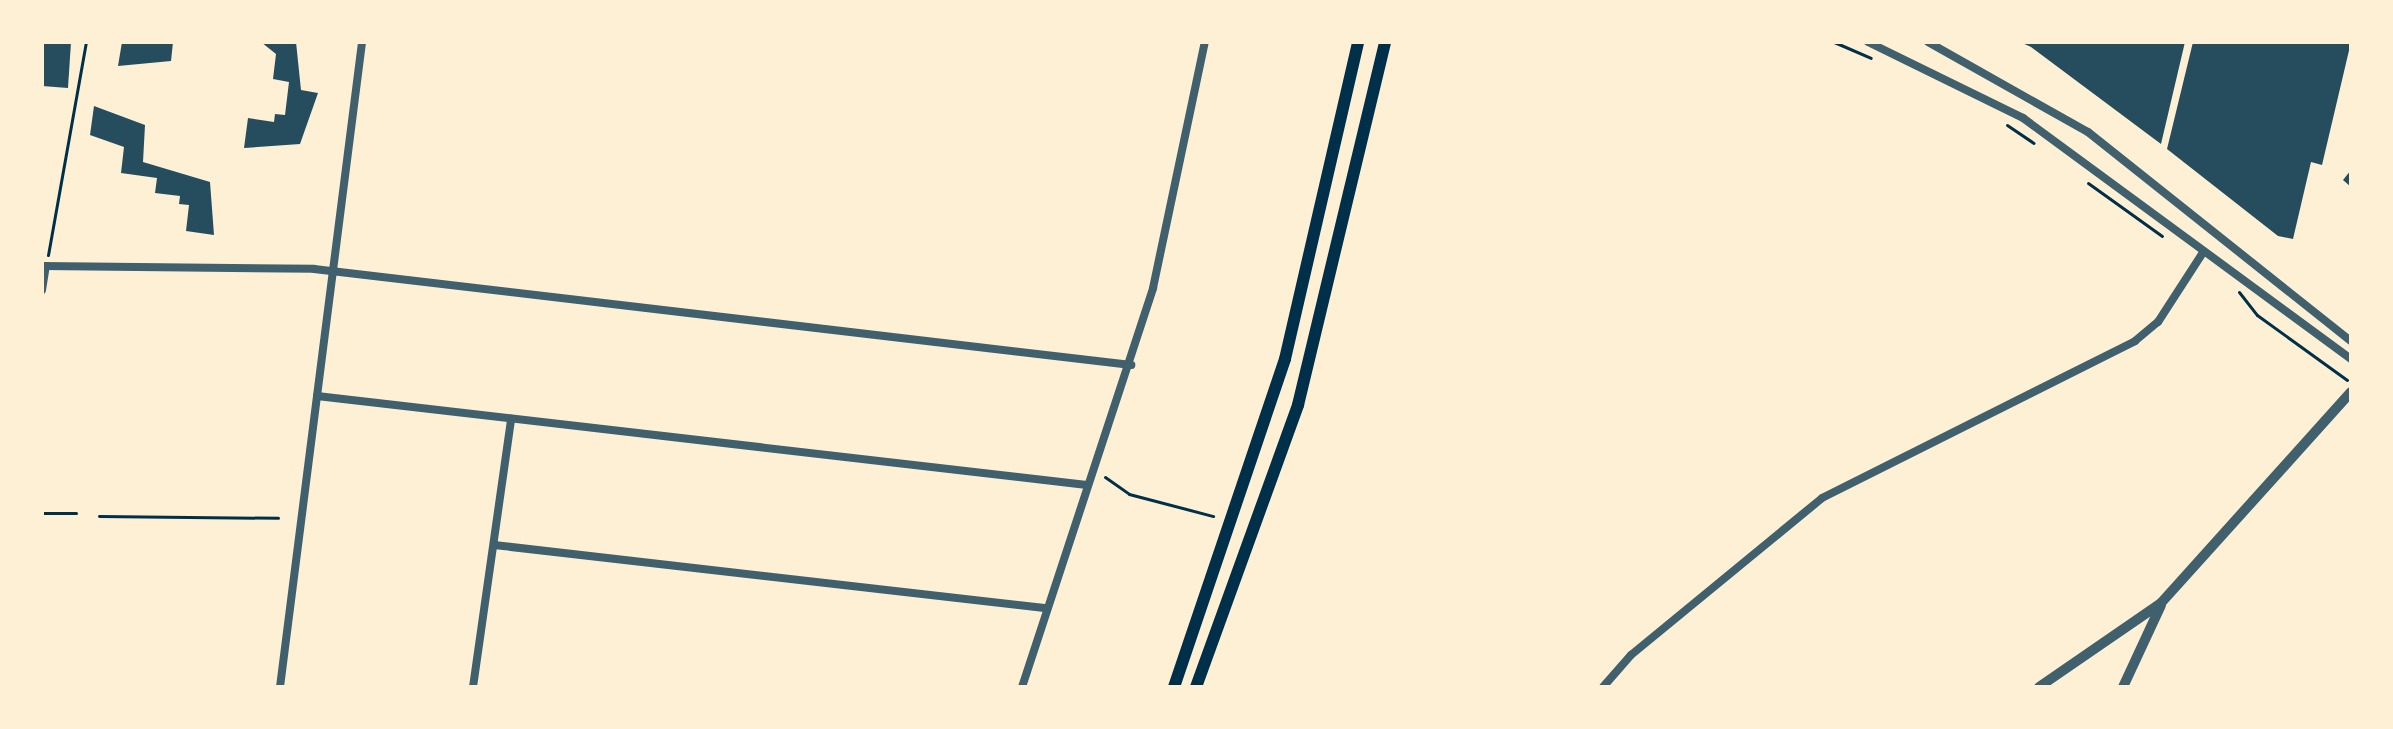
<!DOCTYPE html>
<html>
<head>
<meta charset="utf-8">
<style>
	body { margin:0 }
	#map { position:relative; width:2393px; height:729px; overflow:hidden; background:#fdf0d5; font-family:Cabin,sans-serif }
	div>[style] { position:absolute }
	.building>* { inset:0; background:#264d5e }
	.path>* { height:3px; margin:-1.5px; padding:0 1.5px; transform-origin:1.5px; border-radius:1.5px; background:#003049 }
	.minor>* { height:8px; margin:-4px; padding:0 4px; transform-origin:4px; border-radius:4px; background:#3f606c }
	.tertiary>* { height:10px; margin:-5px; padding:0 5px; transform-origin:5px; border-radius:5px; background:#3f606c }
	.primary>* { height:12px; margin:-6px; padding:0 6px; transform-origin:6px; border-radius:6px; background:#003049 }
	span { translate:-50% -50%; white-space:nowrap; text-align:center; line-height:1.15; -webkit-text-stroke:6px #fdf0d5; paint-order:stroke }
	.frame { position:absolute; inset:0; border:44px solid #fdf0d5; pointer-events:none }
</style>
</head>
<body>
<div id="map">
	<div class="building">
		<i style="clip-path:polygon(42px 42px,71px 42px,68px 88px,42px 86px)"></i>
		<i style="clip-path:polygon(122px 42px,173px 42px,171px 61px,118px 66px)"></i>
		<i style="clip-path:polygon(261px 42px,296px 42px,301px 90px,318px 93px,300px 144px,244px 148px,248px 118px,274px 122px,275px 114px,285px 115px,289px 82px,273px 79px,276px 54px)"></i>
		<i style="clip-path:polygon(2020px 42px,2185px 42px,2161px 144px,2031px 47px)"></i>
		<i style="clip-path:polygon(2193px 42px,2351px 42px,2322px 165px,2311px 162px,2293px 239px,2278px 236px,2167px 149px)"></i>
		<i style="clip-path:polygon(94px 106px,145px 125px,143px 162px,210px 182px,214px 235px,186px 231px,189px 205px,179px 204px,180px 196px,155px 193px,157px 178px,121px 173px,124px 147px,90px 135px)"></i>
		<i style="clip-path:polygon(2351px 170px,2351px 187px,2343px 180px)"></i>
	</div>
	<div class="path">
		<i style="left:1834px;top:42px;width:40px;rotate:23.4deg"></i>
		<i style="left:2007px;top:125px;width:32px;rotate:34deg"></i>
		<i style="left:2088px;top:183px;width:91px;rotate:35.6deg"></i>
		<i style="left:48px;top:255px;width:216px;rotate:-79.9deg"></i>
		<i style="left:2239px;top:292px;width:29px;rotate:52deg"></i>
		<i style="left:2257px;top:315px;width:111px;rotate:35.8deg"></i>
		<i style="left:1105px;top:477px;width:29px;rotate:35deg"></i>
		<i style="left:1129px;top:494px;width:87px;rotate:14.7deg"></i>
		<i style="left:42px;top:513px;width:34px"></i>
		<i style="left:99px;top:516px;width:179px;rotate:0.6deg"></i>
	</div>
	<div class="minor">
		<i style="left:1868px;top:42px;width:173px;rotate:26.1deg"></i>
		<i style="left:2023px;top:118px;width:407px;rotate:36.3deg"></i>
		<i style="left:1928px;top:42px;width:184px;rotate:29.4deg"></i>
		<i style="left:2088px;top:132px;width:336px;rotate:38.5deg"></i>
		<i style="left:42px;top:266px;width:272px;rotate:0.6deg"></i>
		<i style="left:314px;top:269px;width:823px;rotate:6.7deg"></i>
		<i style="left:42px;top:290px;width:24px;rotate:-81deg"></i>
		<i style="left:317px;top:396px;width:775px;rotate:6.59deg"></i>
		<i style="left:494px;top:545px;width:554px;rotate:6.53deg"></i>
		<i style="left:280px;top:687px;width:650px;rotate:-82.75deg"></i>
		<i style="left:473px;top:687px;width:271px;rotate:-81.9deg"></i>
		<i style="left:1022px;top:687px;width:420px;rotate:-71.8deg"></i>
		<i style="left:1153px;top:288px;width:251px;rotate:-78.1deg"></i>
		<i style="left:1603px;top:687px;width:43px;rotate:-48.8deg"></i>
		<i style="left:1631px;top:655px;width:247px;rotate:-39.4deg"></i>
		<i style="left:1822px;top:498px;width:350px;rotate:-26.6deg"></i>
		<i style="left:2135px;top:341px;width:30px;rotate:-40deg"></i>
		<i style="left:2158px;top:322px;width:81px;rotate:-57.1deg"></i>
	</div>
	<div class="tertiary">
		<i style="left:2039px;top:687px;width:148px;rotate:-34.5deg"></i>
		<i style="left:2161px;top:603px;width:284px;rotate:-48deg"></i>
		<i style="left:2123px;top:687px;width:90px;rotate:-65.1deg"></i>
	</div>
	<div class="primary">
		<i style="left:1174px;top:687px;width:346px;rotate:-71.3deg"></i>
		<i style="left:1285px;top:359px;width:325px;rotate:-77deg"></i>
		<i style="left:1196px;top:687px;width:300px;rotate:-70.1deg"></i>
		<i style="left:1298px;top:405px;width:373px;rotate:-76.5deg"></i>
	</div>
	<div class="frame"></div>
</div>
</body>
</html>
